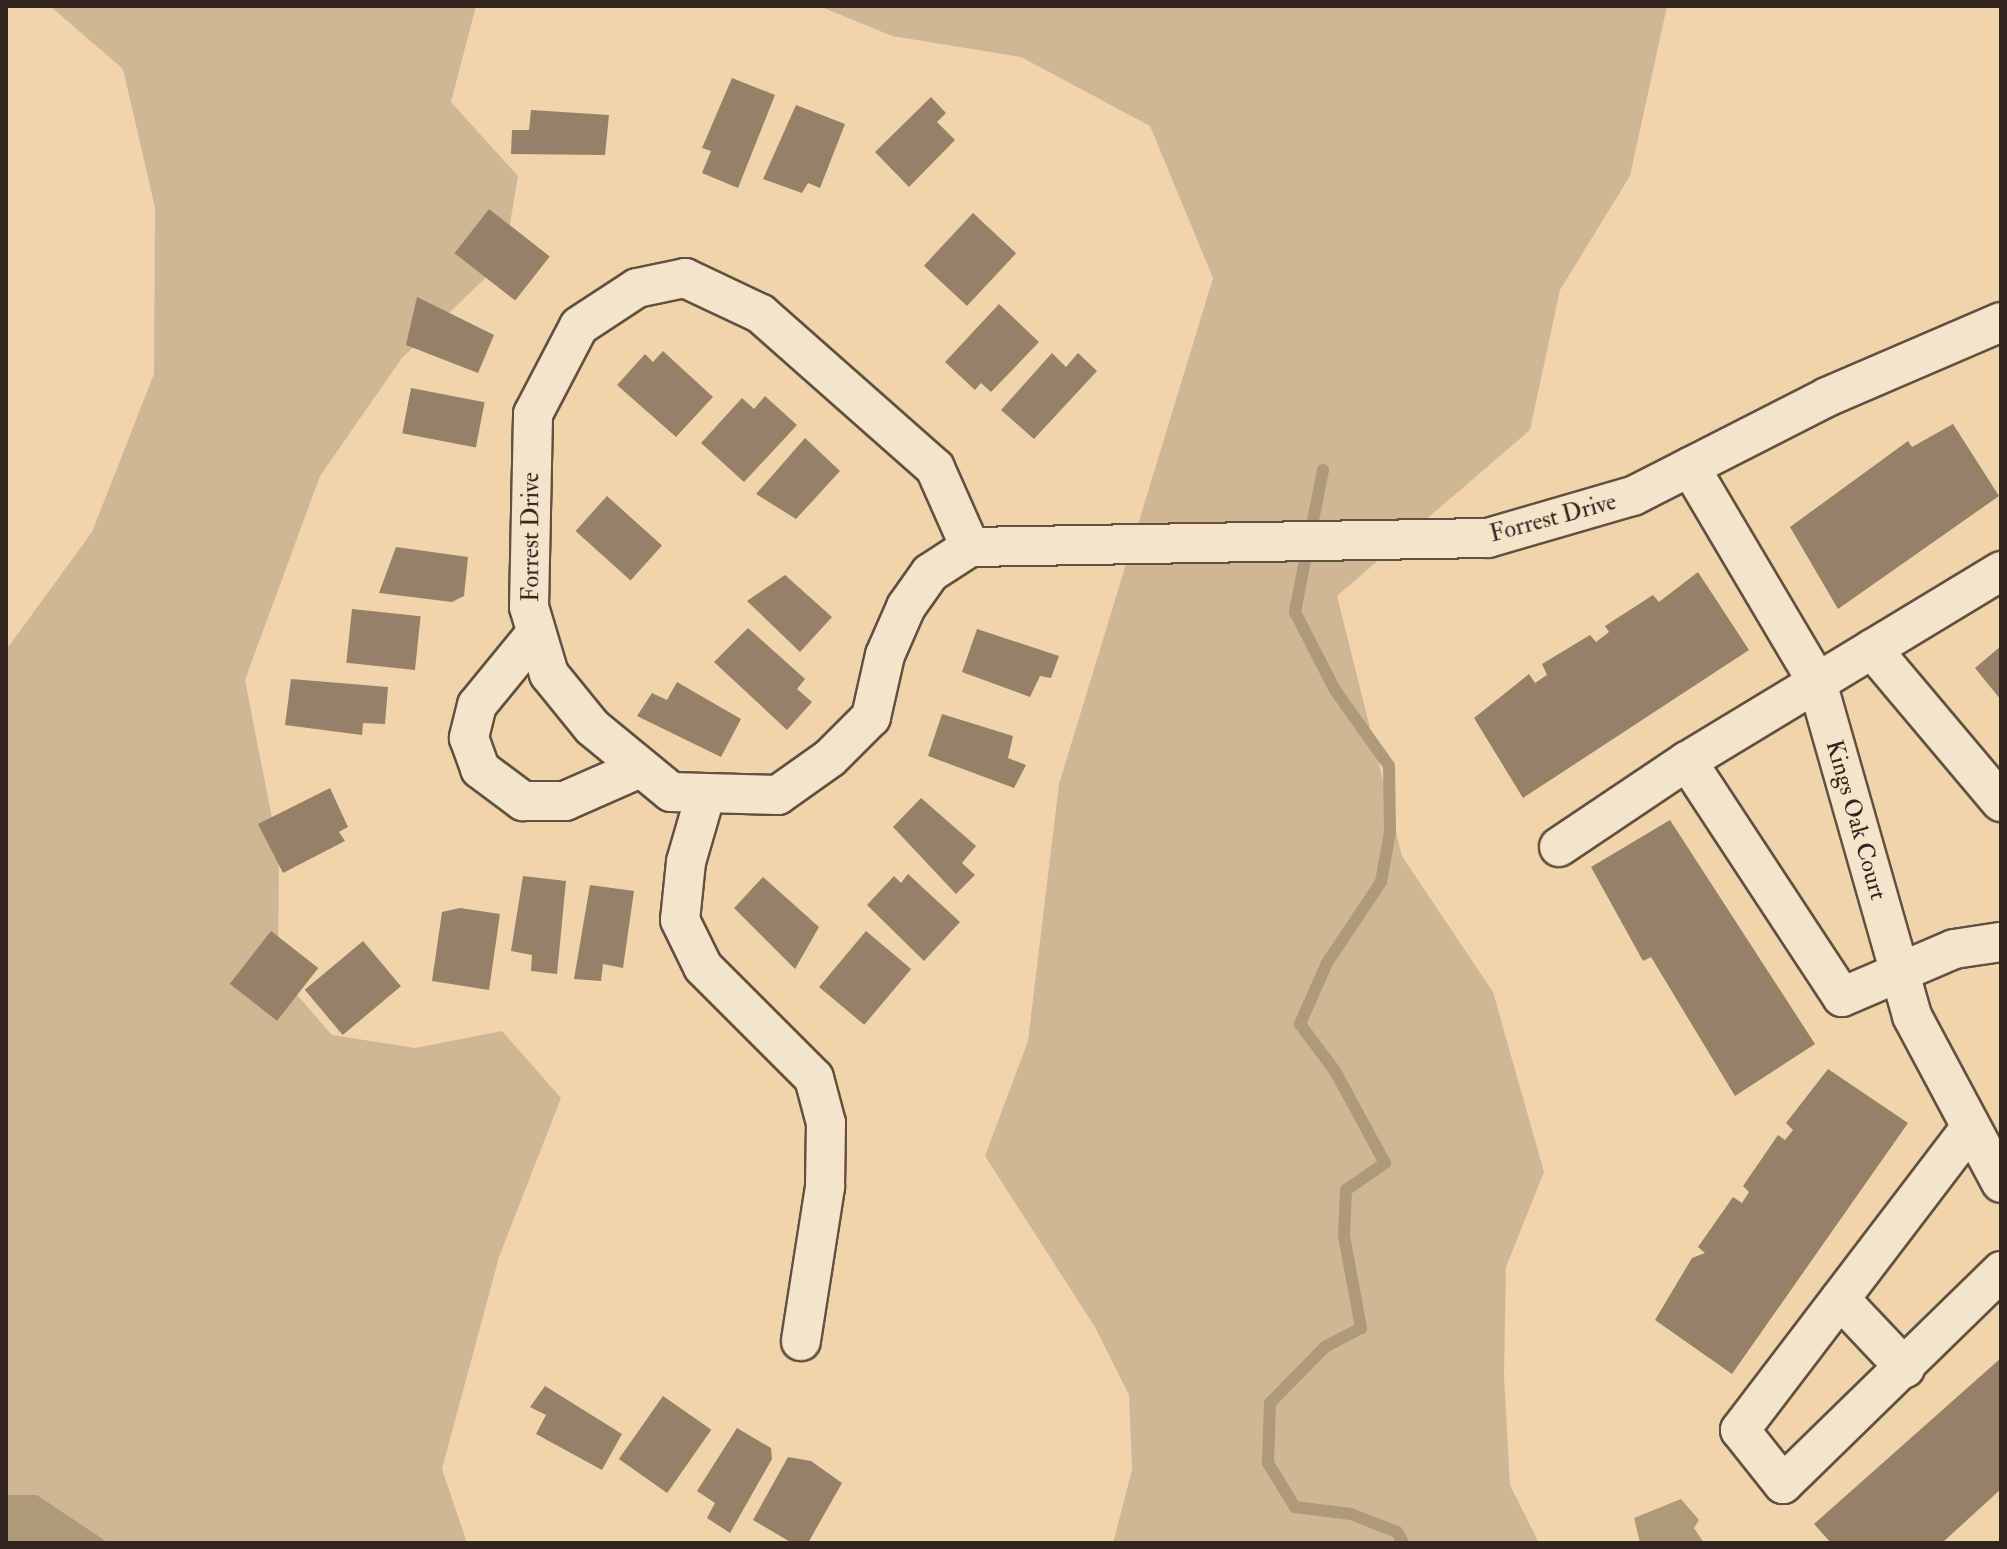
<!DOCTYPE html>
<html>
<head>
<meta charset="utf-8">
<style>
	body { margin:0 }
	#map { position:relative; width:2007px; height:1549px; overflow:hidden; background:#f0d5ac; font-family:"IM FELL Double Pica",serif }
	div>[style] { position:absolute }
	.green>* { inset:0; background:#d0b794 }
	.water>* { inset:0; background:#af997b }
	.stream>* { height:12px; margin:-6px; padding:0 6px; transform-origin:6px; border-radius:6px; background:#af997b }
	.building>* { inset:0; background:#948167; transform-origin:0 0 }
	.roads { filter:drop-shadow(2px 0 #615141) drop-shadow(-2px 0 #615141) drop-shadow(0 2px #615141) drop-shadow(0 -2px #615141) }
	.minor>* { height:38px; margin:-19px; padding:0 19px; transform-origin:19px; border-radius:19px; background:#f5e4c9 }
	span { translate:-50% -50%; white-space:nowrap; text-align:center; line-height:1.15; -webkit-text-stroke:7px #f5e4c9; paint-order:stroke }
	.street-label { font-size:24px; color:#31251d }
	.frame { position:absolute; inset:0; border:8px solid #31251d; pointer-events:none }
</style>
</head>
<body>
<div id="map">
	<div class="green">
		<i style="clip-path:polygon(50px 6px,476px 6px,451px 102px,518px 176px,504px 260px,402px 358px,320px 476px,245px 680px,279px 854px,278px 973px,332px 1035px,415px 1048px,502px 1031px,561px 1098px,499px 1257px,442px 1469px,467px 1543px,109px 1543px,37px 1495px,6px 1495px,6px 650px,92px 532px,154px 374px,155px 208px,123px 69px)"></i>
		<i style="clip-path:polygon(819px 6px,1667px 6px,1630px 176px,1560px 290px,1530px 430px,1337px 596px,1402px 856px,1493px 992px,1544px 1172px,1506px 1267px,1504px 1375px,1510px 1485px,1539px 1543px,1113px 1543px,1132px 1470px,1129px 1395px,1095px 1327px,985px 1156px,1028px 1041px,1059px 784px,1213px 278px,1150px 126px,1021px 57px,892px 36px)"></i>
	</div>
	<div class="water">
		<i style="clip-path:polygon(6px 1495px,37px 1495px,109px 1543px,6px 1543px)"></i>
		<i style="clip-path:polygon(1681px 1499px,1699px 1520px,1694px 1528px,1704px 1543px,1640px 1543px,1634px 1518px)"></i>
	</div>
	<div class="stream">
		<i style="left:1323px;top:470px;width:145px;rotate:101.2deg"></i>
		<i style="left:1295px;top:612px;width:88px;rotate:62.9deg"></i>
		<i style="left:1335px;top:690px;width:93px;rotate:54.6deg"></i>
		<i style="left:1389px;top:766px;width:66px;rotate:89.1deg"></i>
		<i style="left:1390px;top:832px;width:51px;rotate:100.2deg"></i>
		<i style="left:1381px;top:882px;width:97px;rotate:123.7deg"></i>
		<i style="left:1327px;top:963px;width:67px;rotate:113.9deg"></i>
		<i style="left:1300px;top:1024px;width:59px;rotate:53.3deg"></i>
		<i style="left:1335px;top:1071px;width:105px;rotate:61.5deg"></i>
		<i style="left:1385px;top:1163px;width:47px;rotate:145.3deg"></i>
		<i style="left:1346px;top:1190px;width:46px;rotate:92.5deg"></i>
		<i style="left:1344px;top:1236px;width:94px;rotate:79.5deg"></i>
		<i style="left:1361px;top:1328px;width:41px;rotate:152.2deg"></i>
		<i style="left:1325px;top:1347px;width:78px;rotate:134.5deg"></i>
		<i style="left:1270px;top:1403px;width:60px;rotate:91.9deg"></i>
		<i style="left:1268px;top:1463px;width:52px;rotate:58.5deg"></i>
		<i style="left:1295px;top:1507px;width:56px;rotate:7.1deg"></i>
		<i style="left:1351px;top:1514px;width:49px;rotate:21.4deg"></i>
		<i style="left:1397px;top:1532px;width:13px;rotate:61deg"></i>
	</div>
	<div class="building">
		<i style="clip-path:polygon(732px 78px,775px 95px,738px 188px,702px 173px,711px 151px,702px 148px)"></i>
		<i style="clip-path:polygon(931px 97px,946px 113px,937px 122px,955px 140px,909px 187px,875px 152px)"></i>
		<i style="clip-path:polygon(796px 105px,845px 124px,820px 188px,808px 183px,802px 193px,763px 179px)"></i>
		<i style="clip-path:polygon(531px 110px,609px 115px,605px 155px,511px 154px,512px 130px,529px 130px)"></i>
		<i style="left:489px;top:209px;width:77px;height:56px;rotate:38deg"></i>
		<i style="left:973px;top:213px;width:59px;height:72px;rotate:43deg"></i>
		<i style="clip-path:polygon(417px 297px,494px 335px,478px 373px,406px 345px)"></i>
		<i style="clip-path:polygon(999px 304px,1039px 342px,991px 392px,981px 383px,975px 390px,945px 362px)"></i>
		<i style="clip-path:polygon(663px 351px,713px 397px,676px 437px,617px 385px,645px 354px,653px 362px)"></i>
		<i style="clip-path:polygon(1052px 353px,1066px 367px,1078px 353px,1097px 371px,1034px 439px,1001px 410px)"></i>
		<i style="left:411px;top:388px;width:75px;height:46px;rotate:11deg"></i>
		<i style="clip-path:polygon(765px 396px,797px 425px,744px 482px,701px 443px,742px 398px,754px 409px)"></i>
		<i style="clip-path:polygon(1953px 424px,1999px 496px,1838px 609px,1790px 527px,1908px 441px,1912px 447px)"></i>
		<i style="clip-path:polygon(805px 438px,840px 471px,796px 519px,756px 494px)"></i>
		<i style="left:607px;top:496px;width:74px;height:47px;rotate:42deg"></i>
		<i style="clip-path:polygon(396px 547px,468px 557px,464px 596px,452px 602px,379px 593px)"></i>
		<i style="clip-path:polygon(1698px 572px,1749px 650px,1523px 798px,1474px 718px,1529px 674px,1535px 683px,1547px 675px,1542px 664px,1590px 635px,1596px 642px,1609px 632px,1605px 626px,1653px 595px,1659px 602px)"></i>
		<i style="clip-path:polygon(785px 575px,832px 617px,800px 652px,747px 601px)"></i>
		<i style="left:352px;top:609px;width:69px;height:54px;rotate:6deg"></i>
		<i style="clip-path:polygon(748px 628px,805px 679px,797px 689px,812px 702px,787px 730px,714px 662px)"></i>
		<i style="clip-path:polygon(977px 629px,1059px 656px,1051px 678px,1040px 676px,1030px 697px,962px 672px)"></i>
		<i style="clip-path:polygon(2001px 646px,2001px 700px,1975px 668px)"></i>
		<i style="clip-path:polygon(291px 679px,388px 687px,385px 724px,363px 723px,362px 735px,285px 725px)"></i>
		<i style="clip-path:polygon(677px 682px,741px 719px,721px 757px,637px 716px,652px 693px,667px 700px)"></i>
		<i style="clip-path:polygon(942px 714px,1013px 736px,1008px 758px,1026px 765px,1014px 788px,928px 756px)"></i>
		<i style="clip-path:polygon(330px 788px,348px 827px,339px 832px,345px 841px,283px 873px,258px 824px)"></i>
		<i style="clip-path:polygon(921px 798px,976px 846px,962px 863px,975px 875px,956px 894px,893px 827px)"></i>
		<i style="clip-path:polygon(1670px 820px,1815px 1044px,1735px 1096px,1651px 957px,1643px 961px,1591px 867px)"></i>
		<i style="clip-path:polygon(908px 874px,960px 922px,924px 961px,867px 905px,894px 876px,901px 883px)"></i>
		<i style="clip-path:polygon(523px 876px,566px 881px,557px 974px,531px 971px,532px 955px,511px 951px)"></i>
		<i style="clip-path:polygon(763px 877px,819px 927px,795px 969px,734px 908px)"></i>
		<i style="clip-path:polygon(590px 885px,634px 891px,623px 968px,603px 964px,601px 981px,574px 979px)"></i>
		<i style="clip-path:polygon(460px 908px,500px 914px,489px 990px,432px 981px,442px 912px)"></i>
		<i style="left:271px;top:931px;width:60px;height:67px;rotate:38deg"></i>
		<i style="left:866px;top:931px;width:59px;height:73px;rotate:40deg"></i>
		<i style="left:363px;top:941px;width:59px;height:76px;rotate:50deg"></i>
		<i style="clip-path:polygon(1828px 1069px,1908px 1123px,1732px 1374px,1655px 1320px,1692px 1258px,1705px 1253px,1698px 1247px,1733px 1197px,1742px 1203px,1749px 1192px,1743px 1186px,1778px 1135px,1785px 1140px,1793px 1130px,1786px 1123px)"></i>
		<i style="clip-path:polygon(2001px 1358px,2001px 1489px,1942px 1543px,1831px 1543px,1814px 1524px)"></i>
		<i style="clip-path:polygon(545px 1386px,622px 1434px,602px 1470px,536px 1434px,546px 1415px,530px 1407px)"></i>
		<i style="left:663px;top:1396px;width:59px;height:77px;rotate:35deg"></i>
		<i style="clip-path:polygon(737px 1428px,771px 1448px,772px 1459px,730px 1533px,707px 1518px,715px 1503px,697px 1491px)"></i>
		<i style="clip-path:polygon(788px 1457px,811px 1461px,842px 1483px,808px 1543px,792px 1543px,753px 1520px)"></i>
	</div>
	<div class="roads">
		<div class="minor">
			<i style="left:1690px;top:467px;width:250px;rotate:59.4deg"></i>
			<i style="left:1817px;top:682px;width:347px;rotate:74.1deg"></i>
			<i style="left:1912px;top:1016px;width:189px;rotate:61.9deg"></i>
			<i style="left:970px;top:547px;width:48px;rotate:147deg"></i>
			<i style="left:930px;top:573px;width:42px;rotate:125.2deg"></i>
			<i style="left:906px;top:607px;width:52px;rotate:113.6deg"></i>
			<i style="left:885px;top:655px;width:64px;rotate:102.7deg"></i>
			<i style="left:871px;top:717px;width:58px;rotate:135deg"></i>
			<i style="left:830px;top:758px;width:64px;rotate:144.6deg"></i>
			<i style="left:778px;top:795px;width:107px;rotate:-178.4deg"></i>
			<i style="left:671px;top:792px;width:102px;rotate:-140.6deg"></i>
			<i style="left:592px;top:727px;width:68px;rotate:-129.1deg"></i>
			<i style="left:549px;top:674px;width:70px;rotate:-106.6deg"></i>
			<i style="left:529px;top:607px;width:193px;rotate:-88.8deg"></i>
			<i style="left:533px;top:414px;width:99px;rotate:-62.4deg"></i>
			<i style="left:579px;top:326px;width:69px;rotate:-33.2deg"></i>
			<i style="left:637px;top:288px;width:49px;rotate:-11.8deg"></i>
			<i style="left:685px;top:278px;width:84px;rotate:25.3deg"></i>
			<i style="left:761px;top:314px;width:232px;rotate:41.5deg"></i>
			<i style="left:935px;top:468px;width:86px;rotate:66.1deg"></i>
			<i style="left:970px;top:547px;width:518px;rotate:-1deg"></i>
			<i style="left:1488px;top:538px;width:151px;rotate:-16.2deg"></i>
			<i style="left:1633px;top:496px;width:218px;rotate:-27deg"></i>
			<i style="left:1827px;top:397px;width:189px;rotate:-23.3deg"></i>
			<i style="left:2001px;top:571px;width:367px;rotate:148.8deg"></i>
			<i style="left:1687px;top:761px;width:282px;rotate:56.7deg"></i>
			<i style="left:1842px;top:997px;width:122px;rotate:-23.2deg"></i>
			<i style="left:1954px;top:949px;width:48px;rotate:-8.5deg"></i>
			<i style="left:536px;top:633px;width:93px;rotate:129.3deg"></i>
			<i style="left:477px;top:705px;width:34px;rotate:104deg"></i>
			<i style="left:469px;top:738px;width:33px;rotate:70deg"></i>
			<i style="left:480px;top:769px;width:54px;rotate:36.7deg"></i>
			<i style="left:523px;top:801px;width:42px"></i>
			<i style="left:565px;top:801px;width:80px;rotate:-23.7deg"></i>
			<i style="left:1872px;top:649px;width:200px;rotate:49.9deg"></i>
			<i style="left:706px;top:793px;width:72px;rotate:106.2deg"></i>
			<i style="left:686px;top:862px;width:58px;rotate:95.9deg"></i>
			<i style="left:680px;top:920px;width:52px;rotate:63.9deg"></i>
			<i style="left:703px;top:967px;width:157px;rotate:45deg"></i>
			<i style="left:814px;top:1078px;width:47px;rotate:75.1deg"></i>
			<i style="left:826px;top:1123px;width:64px;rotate:90.9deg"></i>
			<i style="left:825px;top:1187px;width:156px;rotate:98.9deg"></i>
			<i style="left:1559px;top:847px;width:154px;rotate:-33.9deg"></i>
			<i style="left:1971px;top:1127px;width:381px;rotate:127.3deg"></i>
			<i style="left:1740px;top:1430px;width:69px;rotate:51.5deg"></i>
			<i style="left:1783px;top:1484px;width:305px;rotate:-44.3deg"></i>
			<i style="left:1840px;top:1299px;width:95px;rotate:46.7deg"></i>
		</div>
	</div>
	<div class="street-label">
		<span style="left:1553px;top:518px;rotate:-15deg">Forrest Drive</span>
		<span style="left:531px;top:537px;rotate:-90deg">Forrest Drive</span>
		<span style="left:1856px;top:820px;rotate:74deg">Kings Oak Court</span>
	</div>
	<div class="frame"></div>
</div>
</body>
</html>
